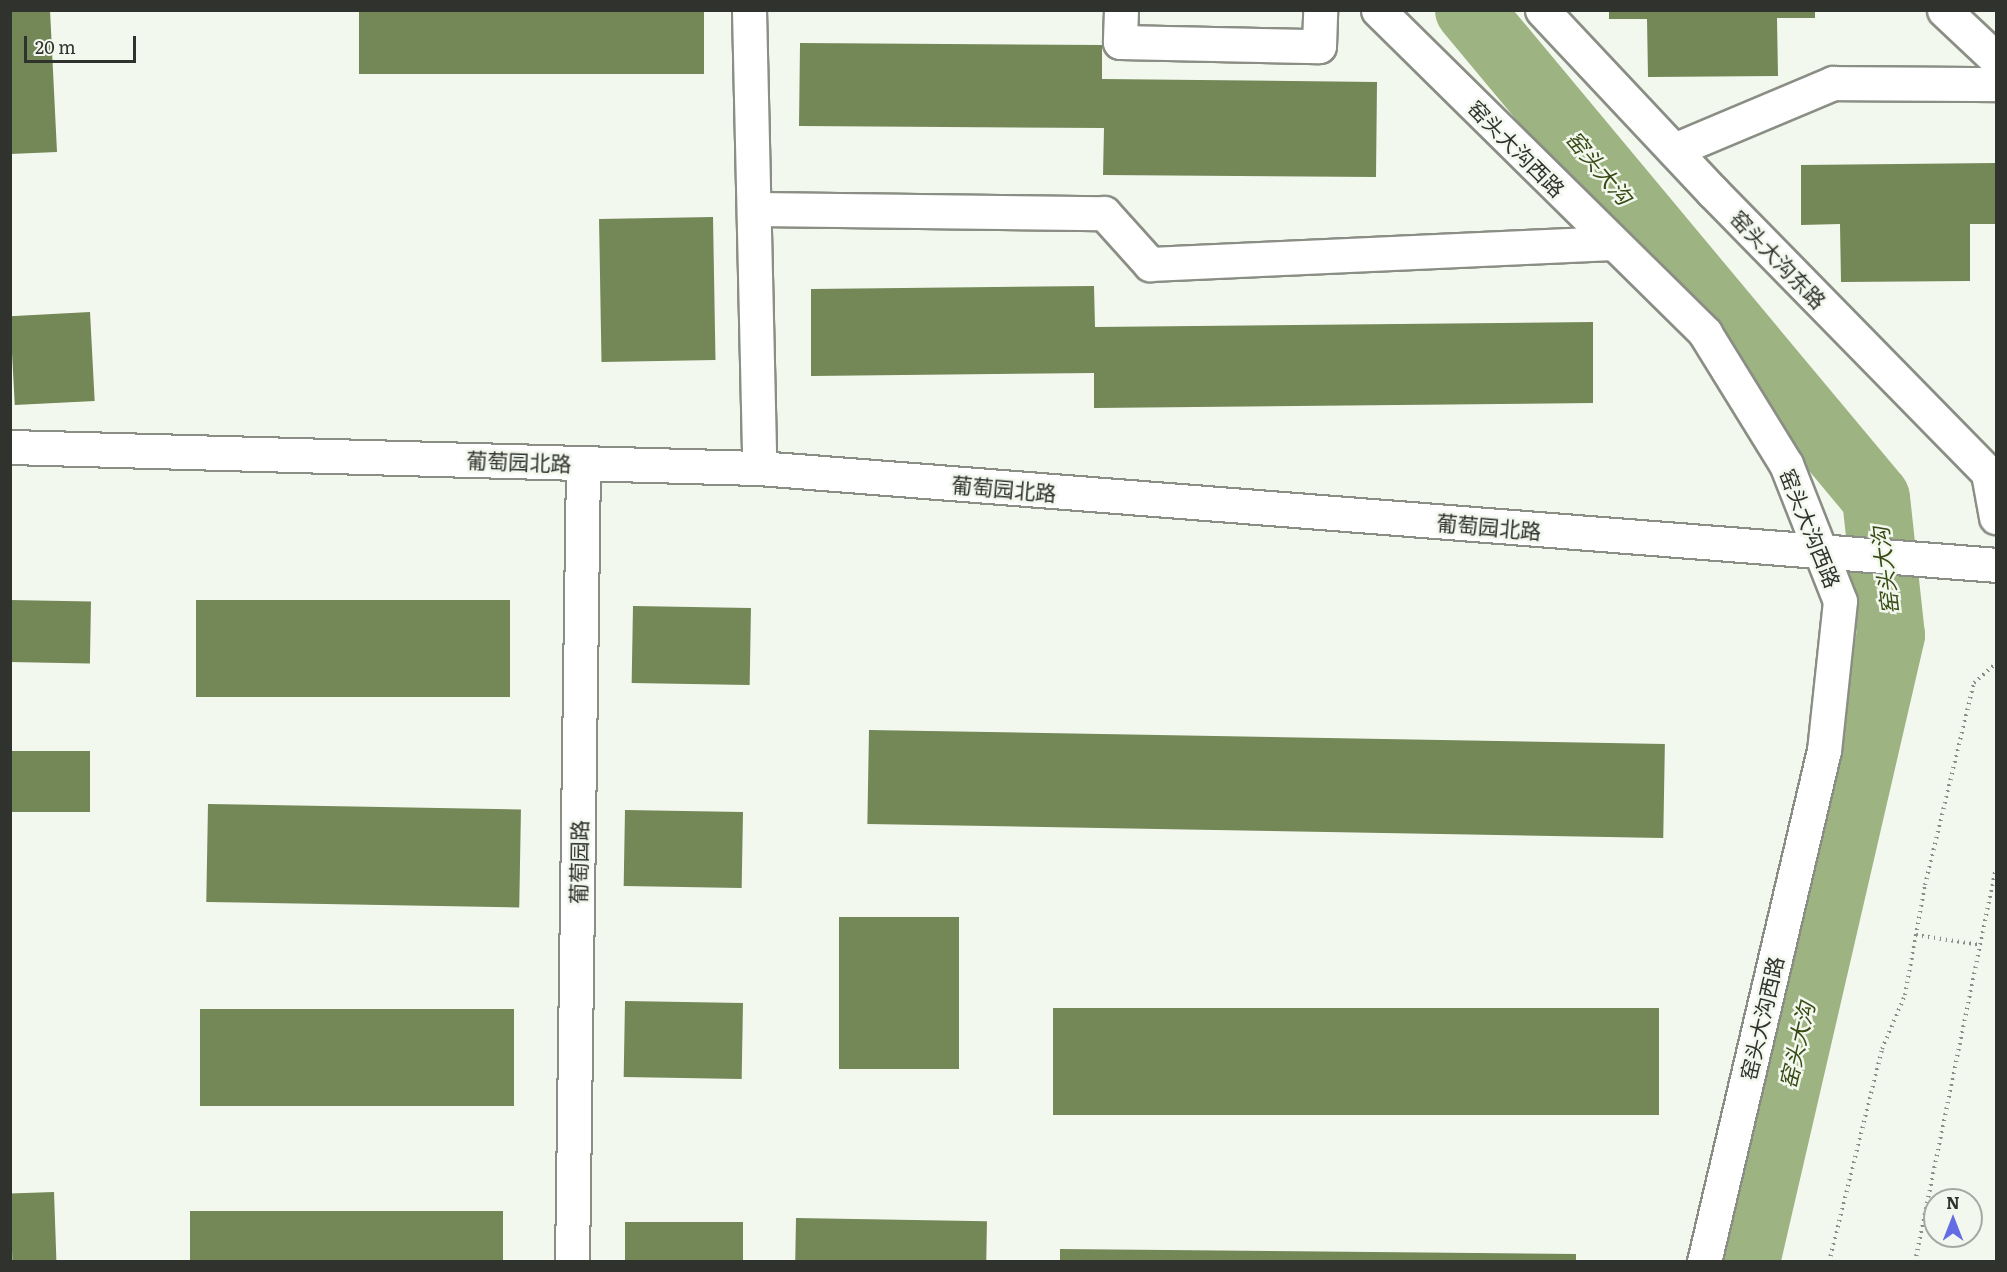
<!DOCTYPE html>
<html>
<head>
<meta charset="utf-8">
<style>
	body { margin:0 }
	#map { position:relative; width:2007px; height:1272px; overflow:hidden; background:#f3f8ee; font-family:Literata,"Noto Sans SC",serif }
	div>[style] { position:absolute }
	.river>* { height:68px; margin:-34px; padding:0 34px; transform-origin:34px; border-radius:34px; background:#9eb382 }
	.building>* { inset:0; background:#738757; transform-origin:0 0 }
	.path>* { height:4px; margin-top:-2px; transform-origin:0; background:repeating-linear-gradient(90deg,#8b8e87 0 1.5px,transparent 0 6px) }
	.roads { filter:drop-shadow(2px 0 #8a8e84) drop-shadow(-2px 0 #8a8e84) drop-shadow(0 2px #8a8e84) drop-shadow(0 -2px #8a8e84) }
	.minor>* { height:33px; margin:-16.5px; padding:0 16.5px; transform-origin:16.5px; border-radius:16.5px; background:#fff }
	span { translate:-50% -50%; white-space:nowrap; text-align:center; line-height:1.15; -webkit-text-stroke:5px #f3f8ee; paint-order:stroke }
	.street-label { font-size:21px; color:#30322e }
	.water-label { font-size:22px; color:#384b15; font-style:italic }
	.frame { position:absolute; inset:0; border:12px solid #30322e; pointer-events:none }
	.north { position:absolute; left:1923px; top:1188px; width:60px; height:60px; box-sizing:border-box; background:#f3f8ee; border:2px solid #a5a9a1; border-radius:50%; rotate:0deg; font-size:16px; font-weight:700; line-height:24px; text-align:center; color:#30322e }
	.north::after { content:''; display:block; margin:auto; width:21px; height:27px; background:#656ce4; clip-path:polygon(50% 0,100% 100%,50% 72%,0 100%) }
	.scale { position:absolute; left:24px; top:36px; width:112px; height:27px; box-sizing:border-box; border:3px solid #30322e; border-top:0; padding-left:8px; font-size:18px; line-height:21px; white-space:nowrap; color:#30322e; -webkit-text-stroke:4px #f3f8ee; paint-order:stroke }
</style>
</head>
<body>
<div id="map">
	<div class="river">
		<i style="left:1469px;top:10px;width:635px;rotate:50.17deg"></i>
		<i style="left:1876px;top:498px;width:138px;rotate:83.8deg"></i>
		<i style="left:1891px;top:635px;width:644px;rotate:103.02deg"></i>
	</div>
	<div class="building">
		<i style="clip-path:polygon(10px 10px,50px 10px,57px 152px,10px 154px)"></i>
		<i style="left:359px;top:10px;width:345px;height:64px"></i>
		<i style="clip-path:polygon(1609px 10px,1815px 10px,1815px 18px,1777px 18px,1778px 76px,1648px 77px,1647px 19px,1609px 19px)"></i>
		<i style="clip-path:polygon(800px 43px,1102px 45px,1102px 79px,1377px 82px,1376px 177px,1103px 175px,1104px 128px,799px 126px)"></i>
		<i style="clip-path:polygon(1996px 163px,1996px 224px,1970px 224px,1970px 281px,1841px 282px,1840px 224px,1801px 225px,1801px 165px)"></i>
		<i style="left:713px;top:217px;width:143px;height:114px;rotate:89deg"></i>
		<i style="clip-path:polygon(1094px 286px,1095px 327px,1593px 322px,1593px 403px,1094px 408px,1094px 373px,811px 376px,811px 289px)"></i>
		<i style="left:90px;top:312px;width:89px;height:80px;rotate:87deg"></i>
		<i style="left:10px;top:600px;width:81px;height:62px;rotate:1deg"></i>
		<i style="left:196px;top:600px;width:314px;height:97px"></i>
		<i style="left:633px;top:606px;width:118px;height:77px;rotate:1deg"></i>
		<i style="left:869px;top:730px;width:796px;height:94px;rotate:1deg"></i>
		<i style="left:10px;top:751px;width:80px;height:61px"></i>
		<i style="left:208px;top:804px;width:313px;height:98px;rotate:1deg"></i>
		<i style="left:625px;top:810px;width:118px;height:76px;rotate:1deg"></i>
		<i style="left:839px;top:917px;width:120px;height:152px"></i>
		<i style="left:625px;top:1001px;width:118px;height:76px;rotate:1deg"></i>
		<i style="left:1053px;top:1008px;width:606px;height:107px"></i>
		<i style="left:200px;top:1009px;width:314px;height:97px"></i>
		<i style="left:54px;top:1192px;width:70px;height:44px;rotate:88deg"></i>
		<i style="left:190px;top:1211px;width:313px;height:51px"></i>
		<i style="left:796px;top:1218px;width:191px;height:44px;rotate:1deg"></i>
		<i style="left:625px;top:1222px;width:118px;height:40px"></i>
		<i style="clip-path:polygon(1060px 1249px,1576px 1254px,1576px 1262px,1060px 1262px)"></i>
	</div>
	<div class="path">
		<i style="left:1916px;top:935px;width:66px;rotate:8.7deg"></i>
		<i style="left:1829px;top:1262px;width:219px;rotate:-76deg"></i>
		<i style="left:1882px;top:1049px;width:59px;rotate:-66.9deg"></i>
		<i style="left:1905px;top:995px;width:112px;rotate:-79.7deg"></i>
		<i style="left:1925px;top:885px;width:208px;rotate:-76.4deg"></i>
		<i style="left:1974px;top:683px;width:30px;rotate:-42deg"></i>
		<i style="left:1915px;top:1262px;width:401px;rotate:-78.4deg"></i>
	</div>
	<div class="roads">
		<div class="minor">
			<i style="left:749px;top:10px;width:458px;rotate:88.7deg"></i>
			<i style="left:1121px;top:10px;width:32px;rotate:92deg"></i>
			<i style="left:1120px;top:42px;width:199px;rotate:1.2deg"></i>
			<i style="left:1319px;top:46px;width:36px;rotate:-88deg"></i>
			<i style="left:1378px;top:10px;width:460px;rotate:44.6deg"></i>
			<i style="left:1705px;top:333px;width:154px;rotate:58.3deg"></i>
			<i style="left:1786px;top:464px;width:147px;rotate:68.5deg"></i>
			<i style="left:1840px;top:601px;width:150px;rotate:96.1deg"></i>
			<i style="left:1824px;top:750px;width:526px;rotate:103.19deg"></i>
			<i style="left:1542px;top:10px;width:250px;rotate:46.8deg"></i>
			<i style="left:1713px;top:192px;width:393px;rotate:45.6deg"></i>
			<i style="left:1988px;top:473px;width:45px;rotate:79.7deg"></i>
			<i style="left:1944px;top:10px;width:71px;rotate:43.3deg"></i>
			<i style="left:1674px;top:150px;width:173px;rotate:-22.8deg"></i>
			<i style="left:1833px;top:83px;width:163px;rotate:0.4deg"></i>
			<i style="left:754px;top:209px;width:350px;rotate:0.7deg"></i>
			<i style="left:1104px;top:213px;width:69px;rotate:48deg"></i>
			<i style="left:1150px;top:264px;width:463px;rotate:-2.6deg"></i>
			<i style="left:10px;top:447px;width:749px;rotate:1.61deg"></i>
			<i style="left:759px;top:468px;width:1241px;rotate:4.48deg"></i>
			<i style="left:572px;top:1262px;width:799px;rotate:-89.21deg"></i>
		</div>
	</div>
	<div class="street-label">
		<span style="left:1517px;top:148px;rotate:45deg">窑头大沟西路</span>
		<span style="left:1779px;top:259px;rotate:46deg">窑头大沟东路</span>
		<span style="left:519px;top:461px;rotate:2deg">葡萄园北路</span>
		<span style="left:1004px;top:488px;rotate:5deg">葡萄园北路</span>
		<span style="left:1489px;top:526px;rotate:5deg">葡萄园北路</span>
		<span style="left:1811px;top:528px;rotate:68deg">窑头大沟西路</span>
		<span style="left:578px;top:862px;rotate:-89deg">葡萄园路</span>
		<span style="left:1761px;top:1018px;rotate:-77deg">窑头大沟西路</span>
	</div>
	<div class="water-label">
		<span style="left:1600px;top:167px;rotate:50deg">窑头大沟</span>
		<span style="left:1884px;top:571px;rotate:-97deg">窑头大沟</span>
		<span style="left:1796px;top:1045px;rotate:-77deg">窑头大沟</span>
	</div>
	<div class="frame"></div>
	<div class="north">N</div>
	<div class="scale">20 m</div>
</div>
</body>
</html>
